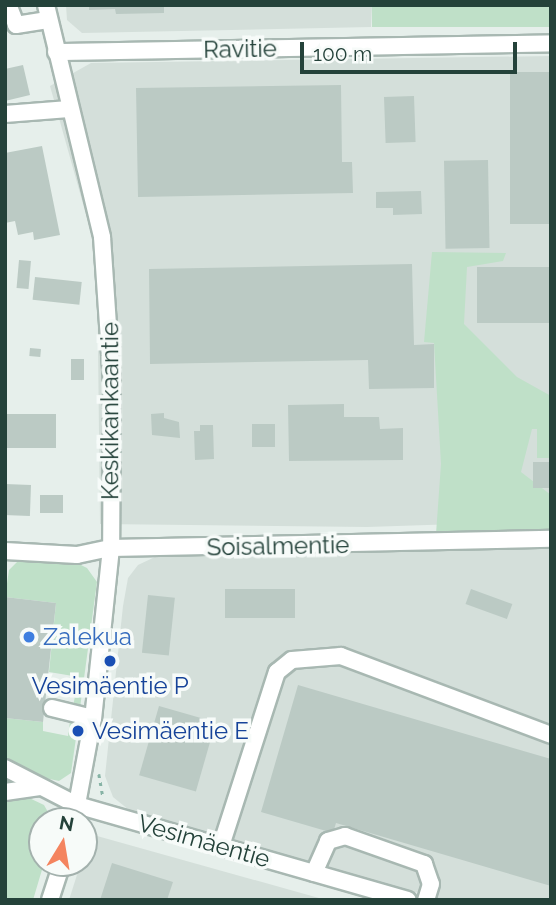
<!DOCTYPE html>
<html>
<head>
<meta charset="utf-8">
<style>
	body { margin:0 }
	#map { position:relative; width:556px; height:905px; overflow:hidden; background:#e6efeb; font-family:Raleway,sans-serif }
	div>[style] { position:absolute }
	.built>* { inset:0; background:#d4dfda }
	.green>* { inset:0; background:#bfe0c8; transform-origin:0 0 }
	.building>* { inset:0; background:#bbcac4; transform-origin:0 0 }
	.path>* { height:2.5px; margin-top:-1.25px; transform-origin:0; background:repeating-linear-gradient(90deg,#86b3a5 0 3.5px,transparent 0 8.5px) }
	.roads { filter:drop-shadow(2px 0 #a8b8b2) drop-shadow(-2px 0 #a8b8b2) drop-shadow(0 2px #a8b8b2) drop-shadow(0 -2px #a8b8b2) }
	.minor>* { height:16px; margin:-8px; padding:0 8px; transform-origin:8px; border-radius:8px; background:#fff }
	.dots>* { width:19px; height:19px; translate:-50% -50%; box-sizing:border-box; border:4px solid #f7fbf9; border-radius:50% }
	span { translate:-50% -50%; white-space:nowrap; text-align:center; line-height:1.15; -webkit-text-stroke:7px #f7fbf9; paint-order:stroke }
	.street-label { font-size:24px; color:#24423a }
	.shop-label { font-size:24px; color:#366cbe }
	.left { translate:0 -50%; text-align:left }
	.transit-label { font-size:24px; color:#164399 }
	.frame { position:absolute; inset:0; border:7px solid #24423a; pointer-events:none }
	.north { position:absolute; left:28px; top:807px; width:70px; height:70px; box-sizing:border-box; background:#f7fbf9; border:2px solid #a3b1ad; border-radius:50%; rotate:11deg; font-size:19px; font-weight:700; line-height:28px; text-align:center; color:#24423a }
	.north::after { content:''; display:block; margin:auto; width:24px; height:32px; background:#f4845f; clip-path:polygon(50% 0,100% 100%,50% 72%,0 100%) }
	.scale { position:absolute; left:300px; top:42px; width:217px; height:32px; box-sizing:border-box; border:4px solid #24423a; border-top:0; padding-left:9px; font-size:21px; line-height:24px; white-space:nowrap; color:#24423a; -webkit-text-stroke:5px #f7fbf9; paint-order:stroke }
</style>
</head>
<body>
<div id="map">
	<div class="built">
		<i style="clip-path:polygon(66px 5px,372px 5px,371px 27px,82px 33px,67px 20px)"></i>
		<i style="clip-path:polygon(551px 56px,551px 521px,367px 527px,100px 524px,97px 254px,50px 86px,91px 63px)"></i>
		<i style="clip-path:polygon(551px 546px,551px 900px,443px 900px,129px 810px,113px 797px,105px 776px,123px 606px,128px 578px,138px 565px,157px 556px)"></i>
		<i style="clip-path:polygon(90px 834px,326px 900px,69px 900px)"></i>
	</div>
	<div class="green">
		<i style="left:372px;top:5px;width:179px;height:22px"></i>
		<i style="clip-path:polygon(432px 252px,506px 253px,503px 261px,467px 267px,464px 324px,517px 377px,551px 396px,551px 458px,537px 458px,537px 429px,532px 429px,521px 472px,551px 495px,551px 530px,436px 534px,441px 464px,434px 343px,424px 342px)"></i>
		<i style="clip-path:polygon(19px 560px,73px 561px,87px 568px,97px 582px,80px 708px,73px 706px,79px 677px,49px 672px,56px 603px,5px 597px,9px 570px)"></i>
		<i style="clip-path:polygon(5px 718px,43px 722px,43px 731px,68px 736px,70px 721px,78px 724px,71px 773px,59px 781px,45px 778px,5px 757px)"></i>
		<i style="clip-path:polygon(25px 796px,44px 805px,53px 821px,42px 821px,44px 863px,33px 900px,5px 900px,5px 802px)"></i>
	</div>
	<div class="building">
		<i style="clip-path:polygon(89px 5px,164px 5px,164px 13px,116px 14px,115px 9px,89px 10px)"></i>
		<i style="clip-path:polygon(23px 65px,30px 95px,5px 101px,5px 69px)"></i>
		<i style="left:551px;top:72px;width:152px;height:41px;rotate:90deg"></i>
		<i style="clip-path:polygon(341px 85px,342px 162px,352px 162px,353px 193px,138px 197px,136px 88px)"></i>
		<i style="left:414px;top:96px;width:46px;height:30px;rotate:88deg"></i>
		<i style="clip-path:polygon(42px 146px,60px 235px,34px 240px,33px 232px,18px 235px,15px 221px,5px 223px,5px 153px)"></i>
		<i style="left:488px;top:160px;width:88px;height:44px;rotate:89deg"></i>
		<i style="clip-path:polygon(421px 191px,422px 214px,393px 215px,393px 208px,376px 208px,376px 192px)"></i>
		<i style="left:19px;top:260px;width:12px;height:28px;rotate:5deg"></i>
		<i style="clip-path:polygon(412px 264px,414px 345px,434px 344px,434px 388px,369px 389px,368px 360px,150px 364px,149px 269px)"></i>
		<i style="left:551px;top:267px;width:56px;height:74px;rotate:90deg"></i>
		<i style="left:35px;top:277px;width:47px;height:23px;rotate:6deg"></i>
		<i style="left:30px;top:348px;width:11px;height:8px;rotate:5deg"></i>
		<i style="left:71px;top:359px;width:13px;height:21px"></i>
		<i style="clip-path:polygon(344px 404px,344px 417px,379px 417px,380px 429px,403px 428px,403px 460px,289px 461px,288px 405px)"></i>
		<i style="clip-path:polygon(164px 413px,164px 418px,179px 422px,180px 438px,152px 435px,151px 414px)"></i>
		<i style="left:56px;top:414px;width:34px;height:51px;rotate:90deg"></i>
		<i style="left:252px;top:424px;width:23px;height:23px"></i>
		<i style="clip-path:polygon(200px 425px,213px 425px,214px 459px,195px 460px,194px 431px,200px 431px)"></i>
		<i style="left:533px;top:462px;width:18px;height:26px"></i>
		<i style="left:5px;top:484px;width:26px;height:31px;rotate:2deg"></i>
		<i style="left:63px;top:495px;width:18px;height:23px;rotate:90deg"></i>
		<i style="left:295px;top:589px;width:29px;height:70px;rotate:90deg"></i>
		<i style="left:471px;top:589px;width:44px;height:16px;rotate:20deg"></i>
		<i style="left:148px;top:595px;width:27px;height:58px;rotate:6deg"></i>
		<i style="clip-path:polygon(5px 597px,56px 603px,43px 722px,5px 718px)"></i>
		<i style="clip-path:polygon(298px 685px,551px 759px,551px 886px,336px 823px,333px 833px,261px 812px)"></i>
		<i style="left:159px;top:706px;width:59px;height:72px;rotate:16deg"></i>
		<i style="clip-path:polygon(112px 863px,173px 882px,167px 900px,100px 900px)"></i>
	</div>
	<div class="path">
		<i style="left:99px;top:774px;width:23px;rotate:80deg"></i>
	</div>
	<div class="roads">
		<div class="minor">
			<i style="left:46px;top:5px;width:239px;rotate:76.4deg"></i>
			<i style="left:102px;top:237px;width:147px;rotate:86.1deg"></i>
			<i style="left:112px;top:384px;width:164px;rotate:90.3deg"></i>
			<i style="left:111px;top:548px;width:171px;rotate:96deg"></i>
			<i style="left:93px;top:718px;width:105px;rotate:100.5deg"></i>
			<i style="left:10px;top:9px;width:17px;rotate:69deg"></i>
			<i style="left:16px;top:25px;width:32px;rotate:-9deg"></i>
			<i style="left:56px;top:52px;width:495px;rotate:-1deg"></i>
			<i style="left:5px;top:114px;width:64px;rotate:-4.5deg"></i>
			<i style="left:5px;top:551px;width:72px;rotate:3.2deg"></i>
			<i style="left:77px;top:555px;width:35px;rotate:-12deg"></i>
			<i style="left:111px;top:548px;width:440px;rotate:-1.2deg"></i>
			<i style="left:52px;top:708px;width:42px;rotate:13.7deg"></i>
			<i style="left:5px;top:768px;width:81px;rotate:27.2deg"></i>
			<i style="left:77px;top:805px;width:344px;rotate:16deg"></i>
			<i style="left:5px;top:792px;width:35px;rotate:-8deg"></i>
			<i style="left:221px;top:846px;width:183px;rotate:-72.2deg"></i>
			<i style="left:277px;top:672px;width:19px;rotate:-39deg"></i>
			<i style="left:292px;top:660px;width:49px;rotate:-4.7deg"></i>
			<i style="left:341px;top:656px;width:224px;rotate:20.6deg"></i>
			<i style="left:314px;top:873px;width:35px;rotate:-66deg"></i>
			<i style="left:328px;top:841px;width:18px;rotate:-16deg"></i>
			<i style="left:345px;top:836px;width:84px;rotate:19.5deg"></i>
			<i style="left:424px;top:864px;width:21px;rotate:71deg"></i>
			<i style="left:431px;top:884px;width:17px;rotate:107deg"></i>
			<i style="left:50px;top:900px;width:39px;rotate:-72deg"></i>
		</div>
	</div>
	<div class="dots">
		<i style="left:29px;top:637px;background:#3f7fe0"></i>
		<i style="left:110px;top:661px;background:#1a4fb4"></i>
		<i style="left:78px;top:731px;background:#1a4fb4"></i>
	</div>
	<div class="street-label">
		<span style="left:240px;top:49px;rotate:-1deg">Ravitie</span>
		<span style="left:110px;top:411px;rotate:-90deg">Keskikankaantie</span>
		<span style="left:278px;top:546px;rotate:-1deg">Soisalmentie</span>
		<span style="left:204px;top:841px;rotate:16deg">Vesimäentie</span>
	</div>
	<div class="shop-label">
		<span class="left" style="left:43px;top:637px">Zalekua</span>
	</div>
	<div class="transit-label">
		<span style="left:110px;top:686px">Vesimäentie P</span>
		<span class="left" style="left:92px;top:731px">Vesimäentie E</span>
	</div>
	<div class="frame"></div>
	<div class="north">N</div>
	<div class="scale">100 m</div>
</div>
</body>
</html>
